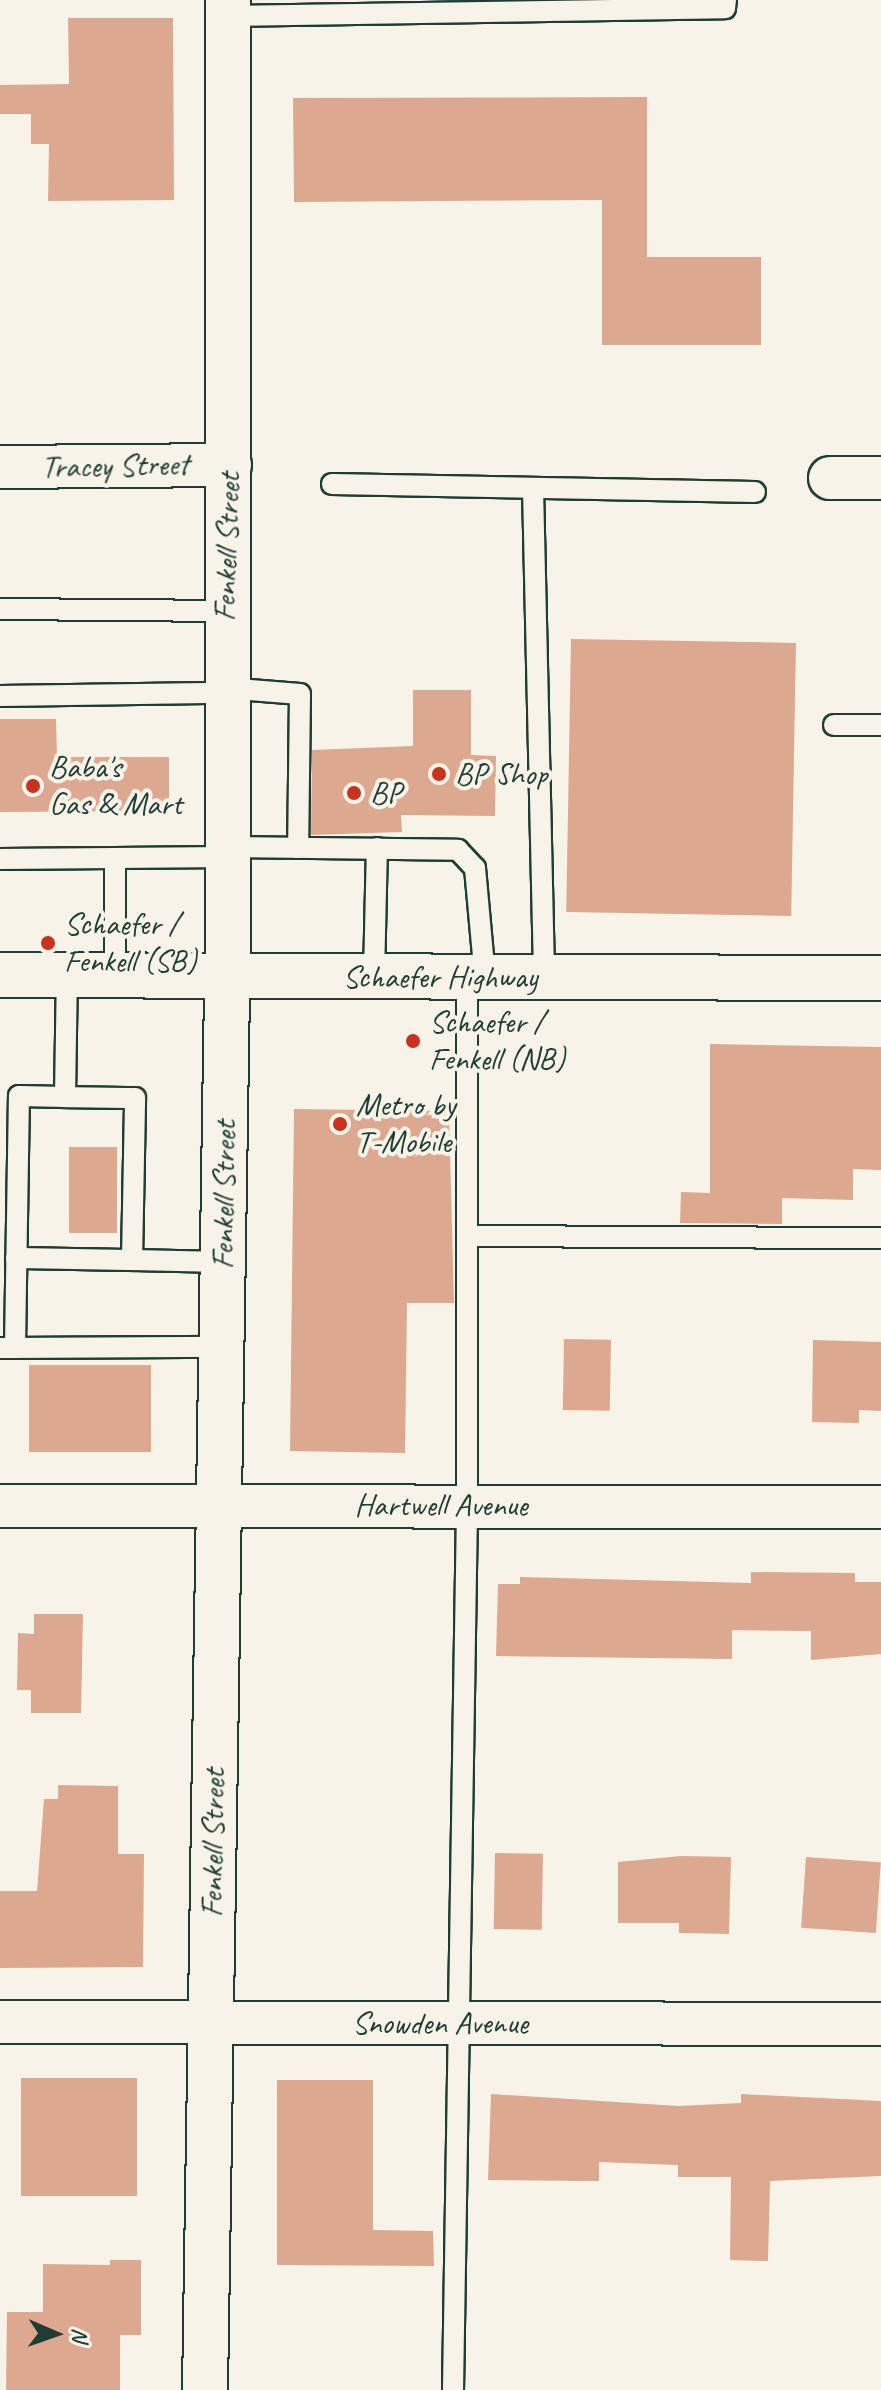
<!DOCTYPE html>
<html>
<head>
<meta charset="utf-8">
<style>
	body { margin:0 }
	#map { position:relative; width:881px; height:2390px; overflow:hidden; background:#f7f3e8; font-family:Caveat,sans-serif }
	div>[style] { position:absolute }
	.building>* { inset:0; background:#dca990; transform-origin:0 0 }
	.roads { filter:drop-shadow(2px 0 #1f3d34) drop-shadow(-2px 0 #1f3d34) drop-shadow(0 2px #1f3d34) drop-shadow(0 -2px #1f3d34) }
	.lane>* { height:20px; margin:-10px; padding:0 10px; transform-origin:10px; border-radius:10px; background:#f7f3e8 }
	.street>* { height:42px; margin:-21px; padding:0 21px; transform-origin:21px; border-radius:21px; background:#f7f3e8 }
	.secondary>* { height:44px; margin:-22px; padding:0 22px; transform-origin:22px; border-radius:22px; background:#f7f3e8 }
	.dots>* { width:22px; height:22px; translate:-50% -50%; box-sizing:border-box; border:4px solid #f7f3e8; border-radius:50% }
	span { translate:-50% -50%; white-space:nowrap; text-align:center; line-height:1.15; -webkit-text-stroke:8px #f7f3e8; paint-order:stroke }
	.street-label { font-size:32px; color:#1f3d34 }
	.poi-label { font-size:32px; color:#1f3d34 }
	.left { translate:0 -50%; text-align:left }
	.north { position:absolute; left:16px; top:2294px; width:80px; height:80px; -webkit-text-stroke:6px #f7f3e8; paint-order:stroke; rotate:92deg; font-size:22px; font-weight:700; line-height:32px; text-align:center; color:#1f3d34 }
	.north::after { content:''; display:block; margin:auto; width:28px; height:36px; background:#1f3d34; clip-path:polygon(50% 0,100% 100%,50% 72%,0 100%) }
</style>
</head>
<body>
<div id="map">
	<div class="building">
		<i style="clip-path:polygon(68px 18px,173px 18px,174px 200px,48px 201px,49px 144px,31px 144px,31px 114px,0 114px,0 85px,69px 84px)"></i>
		<i style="clip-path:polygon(647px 97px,647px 257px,761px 257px,761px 345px,602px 345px,602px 200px,294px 202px,293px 98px)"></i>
		<i style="left:571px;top:639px;width:225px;height:273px;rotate:1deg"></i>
		<i style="clip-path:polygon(413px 690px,471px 690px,471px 755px,496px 756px,495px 816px,401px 815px,402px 832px,311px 835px,312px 750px,413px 746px)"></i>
		<i style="clip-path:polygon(0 719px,56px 719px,57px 757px,169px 757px,169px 811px,0 812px)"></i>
		<i style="clip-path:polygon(710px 1044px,881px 1047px,881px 1170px,853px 1169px,853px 1200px,782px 1198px,782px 1224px,680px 1223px,681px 1192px,710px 1193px)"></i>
		<i style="clip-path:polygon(294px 1109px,449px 1111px,454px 1303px,407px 1303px,405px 1453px,290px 1451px)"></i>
		<i style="left:69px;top:1147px;width:48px;height:86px"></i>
		<i style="left:564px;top:1339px;width:47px;height:71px;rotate:1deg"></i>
		<i style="clip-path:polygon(813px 1340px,881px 1342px,881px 1411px,859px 1410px,859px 1423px,812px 1422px)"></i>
		<i style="left:29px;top:1365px;width:122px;height:87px"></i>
		<i style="clip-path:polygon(751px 1572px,855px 1573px,855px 1582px,881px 1582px,881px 1654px,811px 1660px,811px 1631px,732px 1630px,732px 1659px,496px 1656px,498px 1584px,520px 1584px,520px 1577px,751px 1583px)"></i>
		<i style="clip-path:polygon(34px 1614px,83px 1614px,81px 1713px,31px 1713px,31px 1690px,17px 1690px,18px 1633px,34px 1634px)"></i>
		<i style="clip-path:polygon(58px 1785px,118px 1786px,118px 1854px,144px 1854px,143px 1967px,0 1968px,0 1891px,37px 1891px,44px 1799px,58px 1799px)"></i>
		<i style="left:495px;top:1853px;width:48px;height:76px;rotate:1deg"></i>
		<i style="clip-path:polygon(681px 1856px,731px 1857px,729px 1934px,679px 1933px,679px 1923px,618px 1923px,618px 1862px)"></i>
		<i style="left:806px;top:1857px;width:75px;height:71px;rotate:4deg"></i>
		<i style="left:21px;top:2078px;width:116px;height:118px"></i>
		<i style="clip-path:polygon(277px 2080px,373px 2080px,373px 2230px,433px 2231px,434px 2266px,277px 2265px)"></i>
		<i style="clip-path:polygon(491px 2094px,678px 2106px,741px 2103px,741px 2094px,881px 2101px,881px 2176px,770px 2181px,768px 2261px,730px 2260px,731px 2177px,678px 2177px,678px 2165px,599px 2162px,599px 2181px,488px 2180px)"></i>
		<i style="clip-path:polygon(110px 2260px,141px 2260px,141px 2335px,120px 2335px,120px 2390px,6px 2390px,7px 2312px,43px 2312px,43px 2264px,110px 2265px)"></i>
	</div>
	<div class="roads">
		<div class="lane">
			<i style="left:228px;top:16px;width:497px;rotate:-0.9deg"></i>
			<i style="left:725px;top:8px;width:8px;rotate:-83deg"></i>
			<i style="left:332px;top:484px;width:423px;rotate:1.1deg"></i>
			<i style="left:533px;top:488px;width:489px;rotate:88.7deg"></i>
			<i style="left:0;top:609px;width:224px;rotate:0.5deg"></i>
			<i style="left:225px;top:688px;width:75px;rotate:4.6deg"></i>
			<i style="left:300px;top:694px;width:154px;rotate:90.7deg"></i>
			<i style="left:0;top:696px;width:225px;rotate:-0.8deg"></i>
			<i style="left:834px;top:725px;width:47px"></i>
			<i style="left:228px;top:847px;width:230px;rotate:0.7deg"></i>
			<i style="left:458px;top:850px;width:25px;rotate:47deg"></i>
			<i style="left:475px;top:868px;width:109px;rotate:84.8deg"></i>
			<i style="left:0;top:859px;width:228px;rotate:-0.5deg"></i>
			<i style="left:115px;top:976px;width:118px;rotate:-90deg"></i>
			<i style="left:374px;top:977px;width:129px;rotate:-88.7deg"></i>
			<i style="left:467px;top:1236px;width:414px;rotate:0.3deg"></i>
			<i style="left:16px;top:1258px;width:116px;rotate:1deg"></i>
			<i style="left:132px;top:1260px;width:162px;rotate:-88.9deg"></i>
			<i style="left:135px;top:1098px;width:70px;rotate:-179.2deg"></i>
			<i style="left:132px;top:1260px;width:91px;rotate:1.3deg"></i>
			<i style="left:0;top:1348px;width:15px"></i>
			<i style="left:15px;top:1348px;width:252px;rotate:-89.1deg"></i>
			<i style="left:19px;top:1096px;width:46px;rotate:1.2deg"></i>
			<i style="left:65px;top:1097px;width:121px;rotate:-89.1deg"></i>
			<i style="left:15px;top:1348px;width:207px;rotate:-0.3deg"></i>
			<i style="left:453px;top:2390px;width:885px;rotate:-89.09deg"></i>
			<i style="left:467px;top:1505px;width:528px;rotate:-90deg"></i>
		</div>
		<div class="street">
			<i style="left:0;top:467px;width:230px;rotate:-0.5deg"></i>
			<i style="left:830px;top:478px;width:51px"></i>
			<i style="left:0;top:1506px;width:881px;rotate:0.07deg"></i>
			<i style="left:0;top:2022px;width:881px;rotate:0.13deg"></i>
		</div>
		<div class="secondary">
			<i style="left:0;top:975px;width:881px;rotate:0.2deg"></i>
			<i style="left:205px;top:2390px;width:1467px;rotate:-89.1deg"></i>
			<i style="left:228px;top:923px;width:923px;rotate:-90deg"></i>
		</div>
	</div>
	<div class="dots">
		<i style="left:439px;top:774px;background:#c8321e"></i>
		<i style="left:33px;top:786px;background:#c8321e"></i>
		<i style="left:354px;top:793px;background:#c8321e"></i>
		<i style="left:48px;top:943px;background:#c8321e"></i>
		<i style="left:413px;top:1041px;background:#c8321e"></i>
		<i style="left:340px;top:1124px;background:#c8321e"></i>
	</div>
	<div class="street-label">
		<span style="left:115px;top:466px;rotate:-1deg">Tracey Street</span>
		<span style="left:227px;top:547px;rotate:-88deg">Fenkell Street</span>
		<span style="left:440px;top:977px">Schaefer Highway</span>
		<span style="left:224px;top:1195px;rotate:-89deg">Fenkell Street</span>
		<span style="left:441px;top:1505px">Hartwell Avenue</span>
		<span style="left:213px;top:1843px;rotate:-89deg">Fenkell Street</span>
		<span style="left:440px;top:2023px">Snowden Avenue</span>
	</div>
	<div class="poi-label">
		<span class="left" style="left:49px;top:786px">Baba's<br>Gas &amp; Mart</span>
		<span class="left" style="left:455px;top:774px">BP Shop</span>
		<span class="left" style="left:370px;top:793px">BP</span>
		<span class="left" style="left:64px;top:943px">Schaefer /<br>Fenkell (SB)</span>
		<span class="left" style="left:429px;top:1041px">Schaefer /<br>Fenkell (NB)</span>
		<span class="left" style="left:356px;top:1124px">Metro by<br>T-Mobile</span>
	</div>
	<div class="north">N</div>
</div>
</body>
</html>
